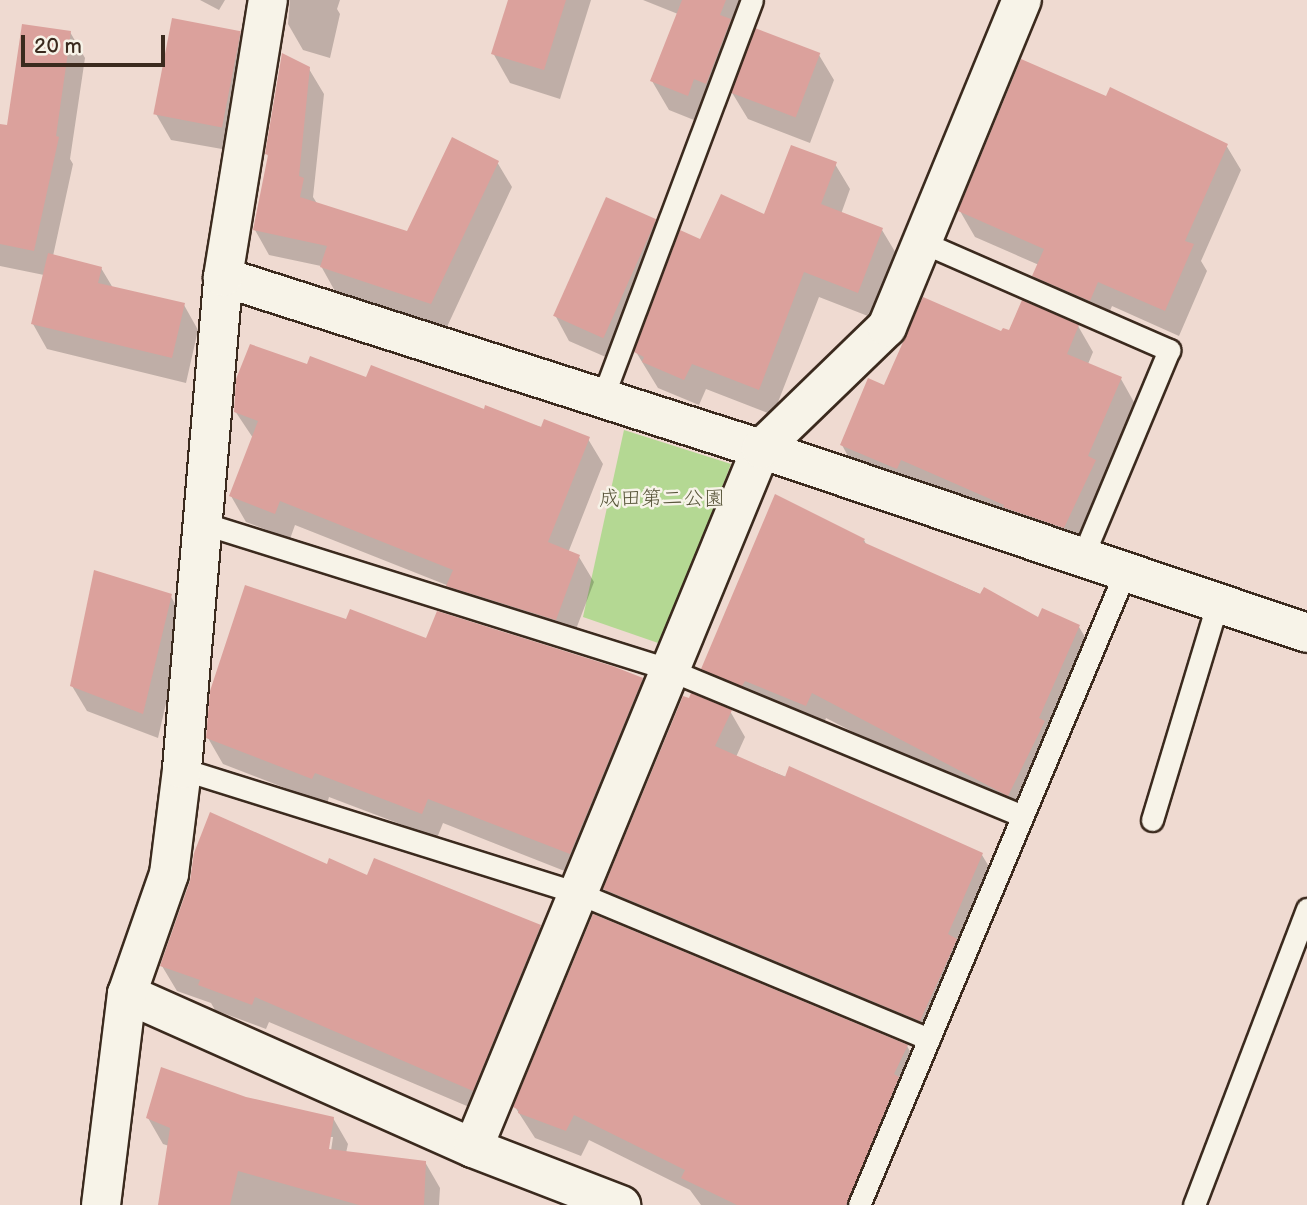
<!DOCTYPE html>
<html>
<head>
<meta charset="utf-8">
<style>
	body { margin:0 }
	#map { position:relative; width:1307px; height:1205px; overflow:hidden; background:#efdad1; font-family:"Balsamiq Sans","Klee One",sans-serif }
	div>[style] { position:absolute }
	.green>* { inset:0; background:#b4d893 }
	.shadow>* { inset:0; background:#0003 }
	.building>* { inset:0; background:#dba19c; transform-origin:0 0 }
	.roads { filter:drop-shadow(2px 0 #3b2a1e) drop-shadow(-2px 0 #3b2a1e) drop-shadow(0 2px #3b2a1e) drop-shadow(0 -2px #3b2a1e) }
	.service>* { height:21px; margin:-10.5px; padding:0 10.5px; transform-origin:10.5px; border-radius:10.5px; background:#f7f3e8 }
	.minor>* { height:38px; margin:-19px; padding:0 19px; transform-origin:19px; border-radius:19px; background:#f7f3e8 }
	span { translate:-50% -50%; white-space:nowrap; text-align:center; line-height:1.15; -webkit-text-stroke:5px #f7f3e8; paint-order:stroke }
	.park-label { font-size:21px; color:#59563b }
	.scale { position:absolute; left:21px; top:35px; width:144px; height:32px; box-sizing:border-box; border:4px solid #3b2a1e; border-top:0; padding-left:9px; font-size:21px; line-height:24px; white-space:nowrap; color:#3b2a1e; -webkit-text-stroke:5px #f7f3e8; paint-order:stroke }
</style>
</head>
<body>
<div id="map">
	<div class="green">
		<i style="clip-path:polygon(624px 430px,731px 464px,661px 644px,583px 617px)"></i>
	</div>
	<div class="shadow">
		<i style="clip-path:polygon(200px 0,225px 0,219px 10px)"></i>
		<i style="clip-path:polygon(290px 0,340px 0,337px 9px,340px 14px,330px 58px,303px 50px,288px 24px)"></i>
		<i style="clip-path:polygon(510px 0,591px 0,560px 99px,510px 83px,493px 53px)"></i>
		<i style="clip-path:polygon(643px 0,754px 0,739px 37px,748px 52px,819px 55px,834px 80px,810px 143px,748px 119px,731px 91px,723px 112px,711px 108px,704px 124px,669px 110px,652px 81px,678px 14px)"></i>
		<i style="clip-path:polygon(70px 32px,85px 58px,70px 159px,73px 164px,53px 256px,101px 268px,113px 288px,184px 305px,198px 330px,186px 383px,47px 349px,33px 324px,44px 275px,0 266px,0 126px,9px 128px)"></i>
		<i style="clip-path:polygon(240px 32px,254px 58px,239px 152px,171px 140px,156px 114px)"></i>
		<i style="clip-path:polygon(309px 69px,324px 94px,313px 197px,318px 205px,408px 233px,497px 162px,512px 187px,446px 329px,336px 293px,321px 266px,269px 255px,255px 230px,269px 158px,267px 154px)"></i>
		<i style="clip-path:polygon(1107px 98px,1226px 145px,1241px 170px,1201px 261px,1207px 271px,1179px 336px,1112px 306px,1104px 325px,1049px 301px,1034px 276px,1039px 265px,975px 237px,960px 211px)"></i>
		<i style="clip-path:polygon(835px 164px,850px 189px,841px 214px,882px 230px,897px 255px,873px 318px,819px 297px,773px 415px,706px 389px,699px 405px,658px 388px,636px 352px,701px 241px,765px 216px)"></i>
		<i style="clip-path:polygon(654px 221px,669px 246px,624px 365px,569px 341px,555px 315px)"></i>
		<i style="clip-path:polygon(1078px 326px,1093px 352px,1088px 364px,1121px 379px,1135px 404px,1104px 478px,1110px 487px,1078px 553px,856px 471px,842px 445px,885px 387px,1002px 333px)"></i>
		<i style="clip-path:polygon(308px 367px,588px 439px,603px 464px,568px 553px,579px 557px,594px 582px,570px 645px,463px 611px,449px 586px,295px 525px,290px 539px,246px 522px,231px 496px,253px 438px,235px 411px)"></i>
		<i style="clip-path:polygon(864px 540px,867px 546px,1039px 619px,1079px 627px,1094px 652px,1023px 820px,826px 718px,821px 731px,718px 694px,703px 669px)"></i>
		<i style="clip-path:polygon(95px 572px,170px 595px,185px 621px,158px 738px,87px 711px,72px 686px)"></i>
		<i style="clip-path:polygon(427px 641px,642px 680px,656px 705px,585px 879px,443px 823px,437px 838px,329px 797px,327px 804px,223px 764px,208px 738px)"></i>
		<i style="clip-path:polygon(730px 711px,745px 737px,736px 757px,982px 855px,997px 880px,935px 1046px,620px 915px,605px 889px)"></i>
		<i style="clip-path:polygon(328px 866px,540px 927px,555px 952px,488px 1115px,269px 1022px,266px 1029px,215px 1010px,211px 1003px,177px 991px,162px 966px)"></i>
		<i style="clip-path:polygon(907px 1046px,922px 1072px,870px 1205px,701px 1205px,690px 1190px,589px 1140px,581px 1156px,535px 1138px,515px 1107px)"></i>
		<i style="clip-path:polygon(evenodd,245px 1099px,333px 1118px,348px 1144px,346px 1153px,425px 1162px,440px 1188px,439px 1205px,160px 1205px,169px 1146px,163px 1144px,148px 1118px,245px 1099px,329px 1137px,333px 1137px,330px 1158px,326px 1157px,329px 1137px)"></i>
	</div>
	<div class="building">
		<i style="clip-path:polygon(508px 0,566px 0,544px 70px,491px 54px)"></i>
		<i style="clip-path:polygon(682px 0,726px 0,720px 15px,731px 19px,706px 84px,694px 79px,688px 96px,650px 81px)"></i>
		<i style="left:172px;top:18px;width:70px;height:98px;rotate:11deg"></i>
		<i style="clip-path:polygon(22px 24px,71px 31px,56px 136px,59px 137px,34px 251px,0 244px,0 124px,7px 125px)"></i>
		<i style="left:755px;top:28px;width:70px;height:69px;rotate:21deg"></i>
		<i style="clip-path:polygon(282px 53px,310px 67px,299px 176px,304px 178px,300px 197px,407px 231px,452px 137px,499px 161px,431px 304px,320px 267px,327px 246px,253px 230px,268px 155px,265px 154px)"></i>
		<i style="clip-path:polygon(1021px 59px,1106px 96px,1110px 87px,1228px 144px,1185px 241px,1194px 244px,1165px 311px,1098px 282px,1090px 301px,1032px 276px,1044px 249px,958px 211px)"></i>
		<i style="clip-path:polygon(791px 145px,837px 162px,821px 204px,883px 228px,858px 293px,804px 272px,759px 390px,692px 364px,684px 380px,642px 362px,644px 357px,634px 352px,680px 230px,700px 239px,721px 194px,764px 214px)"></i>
		<i style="left:606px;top:197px;width:55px;height:130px;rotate:24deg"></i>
		<i style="clip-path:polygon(48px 253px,102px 267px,98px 283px,185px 303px,172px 358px,31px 324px)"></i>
		<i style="clip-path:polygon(923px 297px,1001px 331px,1003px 328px,1009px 330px,1022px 300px,1079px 325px,1067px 354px,1122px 377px,1088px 456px,1096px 460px,1064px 528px,1003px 507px,1004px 505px,901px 460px,897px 469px,840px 445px,868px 378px,884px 385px)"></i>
		<i style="clip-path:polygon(250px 344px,307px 364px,310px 356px,366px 377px,371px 365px,484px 409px,485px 405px,541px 427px,544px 419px,590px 437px,548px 542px,580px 555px,556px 620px,446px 586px,453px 570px,280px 501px,275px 514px,229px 496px,258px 421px,234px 412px,236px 379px)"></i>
		<i style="clip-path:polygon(775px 494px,865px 539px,863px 542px,980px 594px,984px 587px,1038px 617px,1042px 608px,1080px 625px,1039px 718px,1045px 721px,1008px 796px,812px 693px,806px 706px,745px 681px,742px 686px,701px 669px)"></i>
		<i style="clip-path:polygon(94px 570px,172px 594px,143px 714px,70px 686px)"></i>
		<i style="clip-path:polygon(245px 585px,346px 619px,350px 609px,426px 638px,437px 611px,615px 667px,643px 678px,570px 854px,428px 799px,422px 814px,315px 773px,312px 779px,206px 738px,210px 691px)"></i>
		<i style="clip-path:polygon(691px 693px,732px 710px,715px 746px,785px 777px,789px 766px,983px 853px,948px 934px,957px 939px,920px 1021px,603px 889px,683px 696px,689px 698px)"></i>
		<i style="clip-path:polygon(210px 812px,327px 864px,329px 858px,367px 875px,374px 858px,541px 925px,473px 1091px,255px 997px,252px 1005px,198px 985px,200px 980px,160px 966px,190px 881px,194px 853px)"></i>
		<i style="clip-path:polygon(593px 914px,908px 1045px,894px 1074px,899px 1077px,846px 1205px,737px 1205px,681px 1178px,685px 1170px,574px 1115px,566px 1131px,518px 1113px,519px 1110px,513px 1107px)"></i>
		<i style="clip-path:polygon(161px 1067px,246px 1097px,334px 1117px,329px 1149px,426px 1161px,424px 1205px,359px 1205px,238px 1171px,230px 1205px,158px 1205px,170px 1128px,146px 1118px)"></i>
	</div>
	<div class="roads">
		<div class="service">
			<i style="left:922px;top:242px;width:270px;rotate:23.6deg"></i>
			<i style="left:1169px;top:350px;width:223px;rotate:112.7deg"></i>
			<i style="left:602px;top:399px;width:426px;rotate:-69.4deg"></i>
			<i style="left:202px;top:523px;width:491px;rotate:17.4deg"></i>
			<i style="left:670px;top:670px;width:381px;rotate:22.5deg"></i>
			<i style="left:182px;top:769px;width:415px;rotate:17.4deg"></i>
			<i style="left:578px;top:893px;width:380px;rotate:22.6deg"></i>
			<i style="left:1152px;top:820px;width:228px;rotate:-73.2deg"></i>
			<i style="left:859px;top:1205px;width:689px;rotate:-67.19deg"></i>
			<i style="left:1194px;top:1205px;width:317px;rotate:-69.1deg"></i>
		</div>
		<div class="minor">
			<i style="left:223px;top:277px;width:565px;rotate:17.73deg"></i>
			<i style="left:761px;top:449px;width:576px;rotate:18.62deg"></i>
			<i style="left:127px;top:994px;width:379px;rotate:24deg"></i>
			<i style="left:473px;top:1148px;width:159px;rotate:21.1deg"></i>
			<i style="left:473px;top:1148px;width:756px;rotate:-67.61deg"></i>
			<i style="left:761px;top:449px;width:175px;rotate:-44.1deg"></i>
			<i style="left:887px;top:327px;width:354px;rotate:-67.6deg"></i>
			<i style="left:101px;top:1205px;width:213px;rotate:-83deg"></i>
			<i style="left:127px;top:994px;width:127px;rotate:-70.7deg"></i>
			<i style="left:169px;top:874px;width:106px;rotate:-82.9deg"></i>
			<i style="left:182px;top:769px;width:494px;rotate:-85.2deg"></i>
			<i style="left:223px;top:277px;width:281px;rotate:-80.8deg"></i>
		</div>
	</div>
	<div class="park-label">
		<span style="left:662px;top:499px">成田第二公園</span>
	</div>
	<div class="scale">20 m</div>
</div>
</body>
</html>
